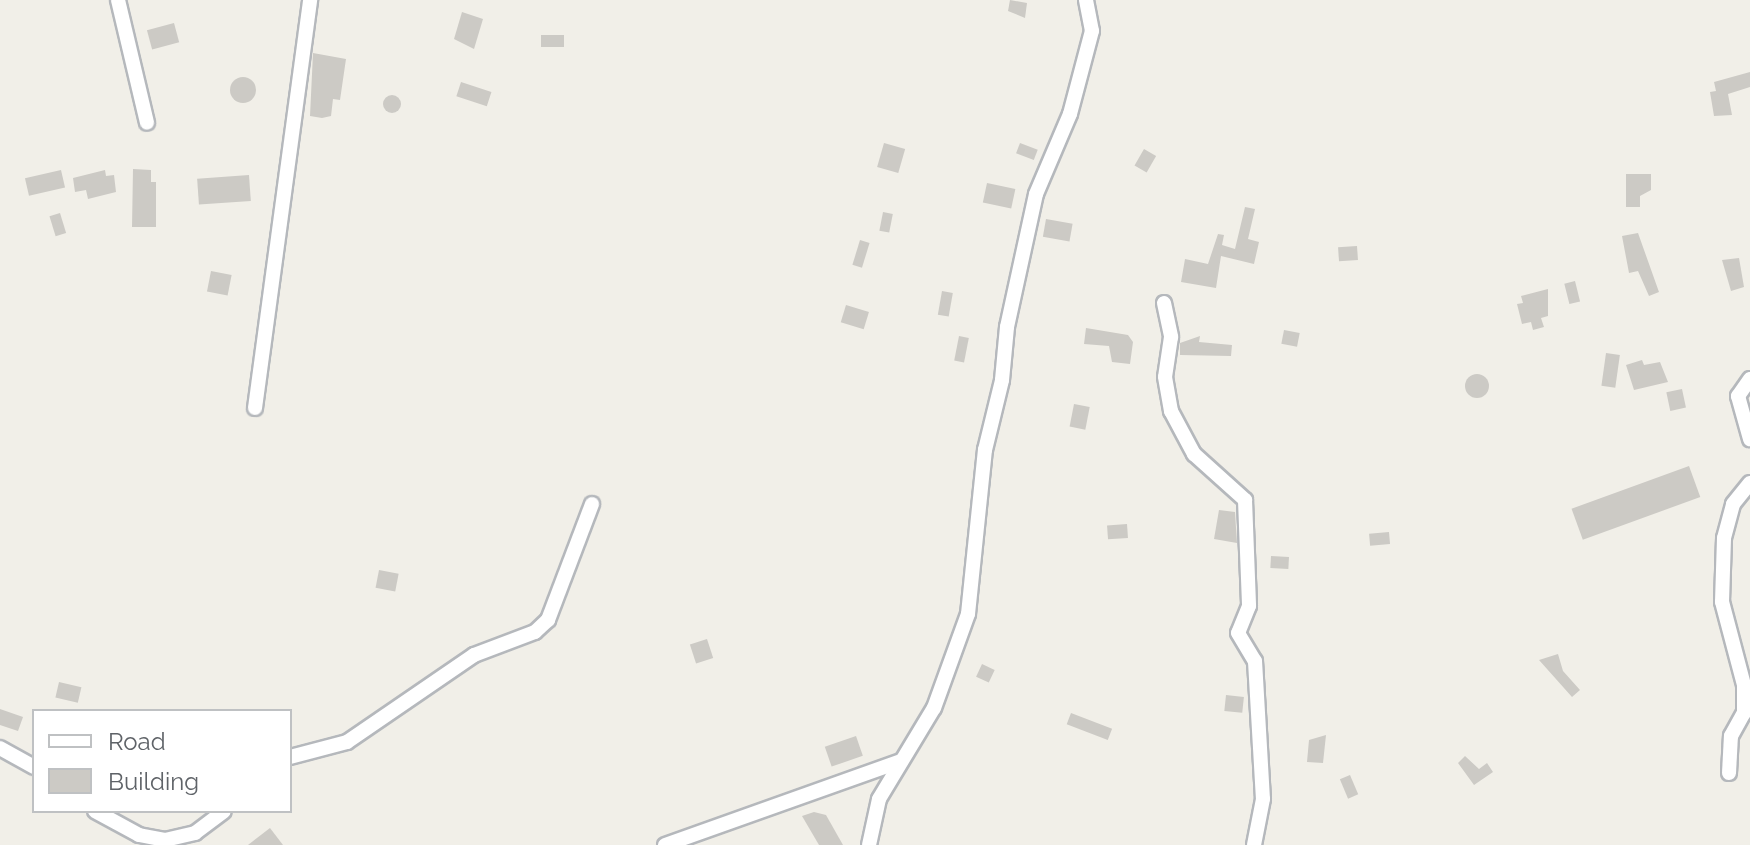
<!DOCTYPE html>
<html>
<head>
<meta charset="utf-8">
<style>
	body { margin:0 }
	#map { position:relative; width:1750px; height:845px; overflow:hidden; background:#f1efe8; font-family:Raleway,sans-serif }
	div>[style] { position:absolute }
	.building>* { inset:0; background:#cccac5; transform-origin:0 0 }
	.round { border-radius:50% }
	.roads { filter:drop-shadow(2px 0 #b5b8bc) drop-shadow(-2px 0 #b5b8bc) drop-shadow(0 2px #b5b8bc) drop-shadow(0 -2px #b5b8bc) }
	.minor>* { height:14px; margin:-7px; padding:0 7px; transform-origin:7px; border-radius:7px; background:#fff }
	span { translate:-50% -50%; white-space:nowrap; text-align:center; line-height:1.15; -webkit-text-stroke:7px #fff; paint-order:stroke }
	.legend { position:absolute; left:32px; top:709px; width:260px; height:104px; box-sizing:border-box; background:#fff; border:2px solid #bfc1c3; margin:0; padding:10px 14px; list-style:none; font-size:24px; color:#5f6368 }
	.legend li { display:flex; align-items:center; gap:16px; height:40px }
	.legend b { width:40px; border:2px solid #bfc1c3 }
</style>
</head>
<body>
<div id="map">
	<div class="building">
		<i style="clip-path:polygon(1010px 0,1027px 3px,1025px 18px,1008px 11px)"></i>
		<i style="clip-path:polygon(462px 12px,483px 19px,474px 49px,454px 39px)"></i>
		<i style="left:174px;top:23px;width:20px;height:28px;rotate:75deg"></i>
		<i style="left:541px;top:35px;width:23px;height:12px"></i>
		<i style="clip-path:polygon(313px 53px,346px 59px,340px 100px,333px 99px,331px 116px,322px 118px,310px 116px)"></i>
		<i style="clip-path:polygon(1750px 72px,1750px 87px,1728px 94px,1732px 115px,1714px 116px,1710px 92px,1716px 91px,1714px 82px)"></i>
		<i class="round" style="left:230px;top:77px;width:26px;height:26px"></i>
		<i style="left:461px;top:82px;width:32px;height:15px;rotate:18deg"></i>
		<i class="round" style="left:383px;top:95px;width:18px;height:18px"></i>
		<i style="left:884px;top:143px;width:22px;height:25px;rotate:16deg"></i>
		<i style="left:1020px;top:143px;width:19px;height:11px;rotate:21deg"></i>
		<i style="left:1144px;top:149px;width:14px;height:19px;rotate:30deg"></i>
		<i style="clip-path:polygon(133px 169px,151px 170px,151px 182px,156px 182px,156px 227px,132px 227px)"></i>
		<i style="left:61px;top:170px;width:18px;height:37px;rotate:77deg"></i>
		<i style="clip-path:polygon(105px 170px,106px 176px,114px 175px,116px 192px,88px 199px,86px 190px,75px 192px,73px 178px)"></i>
		<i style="clip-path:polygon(1626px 174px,1651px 174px,1651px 190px,1640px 196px,1640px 207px,1626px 207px)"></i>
		<i style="left:249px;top:175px;width:26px;height:52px;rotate:86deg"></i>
		<i style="left:987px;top:183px;width:29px;height:20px;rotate:12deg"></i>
		<i style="clip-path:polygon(1245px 207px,1255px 209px,1248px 239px,1259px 242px,1254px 264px,1221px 256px,1216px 288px,1181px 282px,1185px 259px,1208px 264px,1218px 234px,1224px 235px,1222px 245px,1235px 249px)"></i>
		<i style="left:883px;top:212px;width:10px;height:19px;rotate:11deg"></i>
		<i style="left:60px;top:213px;width:21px;height:11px;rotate:73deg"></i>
		<i style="left:1046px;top:219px;width:27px;height:18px;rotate:10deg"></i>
		<i style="clip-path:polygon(1638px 233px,1659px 292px,1649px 296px,1638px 271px,1629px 273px,1622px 236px)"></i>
		<i style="left:860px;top:240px;width:10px;height:26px;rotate:17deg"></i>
		<i style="left:1357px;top:246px;width:14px;height:19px;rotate:86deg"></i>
		<i style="clip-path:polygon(1739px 258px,1744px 287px,1731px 291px,1722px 260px)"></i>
		<i style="left:211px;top:271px;width:21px;height:21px;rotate:11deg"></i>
		<i style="left:1575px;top:281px;width:21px;height:11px;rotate:76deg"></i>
		<i style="clip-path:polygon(1548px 289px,1548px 316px,1541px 318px,1544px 327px,1533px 330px,1531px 322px,1522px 324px,1517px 304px,1523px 303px,1521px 296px)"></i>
		<i style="left:942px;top:291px;width:11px;height:24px;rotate:10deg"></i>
		<i style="left:846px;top:305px;width:24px;height:18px;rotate:17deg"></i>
		<i style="clip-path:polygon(1086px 328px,1128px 335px,1133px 342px,1130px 364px,1112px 362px,1109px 346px,1084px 344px)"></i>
		<i style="left:1284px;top:330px;width:16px;height:14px;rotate:11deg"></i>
		<i style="left:959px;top:336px;width:10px;height:25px;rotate:11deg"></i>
		<i style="clip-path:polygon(1200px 336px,1199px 342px,1232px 345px,1231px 356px,1180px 355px,1180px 343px)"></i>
		<i style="left:1606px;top:353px;width:14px;height:33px;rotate:8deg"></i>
		<i style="clip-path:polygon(1642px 360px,1644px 365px,1660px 362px,1668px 382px,1634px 390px,1626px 365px)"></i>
		<i class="round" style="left:1465px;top:374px;width:24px;height:24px"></i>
		<i style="left:1682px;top:389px;width:19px;height:16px;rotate:78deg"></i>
		<i style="left:1074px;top:404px;width:16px;height:23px;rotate:11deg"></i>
		<i style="left:1689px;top:466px;width:33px;height:125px;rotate:70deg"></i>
		<i style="clip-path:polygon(1219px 510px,1235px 512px,1237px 543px,1214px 539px)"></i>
		<i style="left:1127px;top:524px;width:14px;height:20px;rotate:86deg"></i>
		<i style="left:1389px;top:532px;width:12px;height:20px;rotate:85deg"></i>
		<i style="left:1271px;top:556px;width:18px;height:12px;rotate:3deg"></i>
		<i style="left:379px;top:570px;width:20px;height:18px;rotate:11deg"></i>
		<i style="left:707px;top:639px;width:20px;height:18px;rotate:72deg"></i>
		<i style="clip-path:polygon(1558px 654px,1563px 671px,1580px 690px,1572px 697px,1539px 660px)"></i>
		<i style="left:982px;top:664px;width:14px;height:14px;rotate:25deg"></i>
		<i style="left:59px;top:682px;width:23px;height:16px;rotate:13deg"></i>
		<i style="left:1226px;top:695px;width:18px;height:16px;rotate:6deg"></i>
		<i style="clip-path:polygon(0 709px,23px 717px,18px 731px,0 725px)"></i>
		<i style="left:1071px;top:713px;width:44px;height:12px;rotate:21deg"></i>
		<i style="clip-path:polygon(1326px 735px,1323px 763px,1307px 762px,1309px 740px)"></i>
		<i style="left:856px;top:736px;width:21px;height:33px;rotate:71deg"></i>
		<i style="clip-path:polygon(1465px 756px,1479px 769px,1487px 763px,1493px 772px,1474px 785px,1458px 763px)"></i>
		<i style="left:1350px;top:775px;width:21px;height:11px;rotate:67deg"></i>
		<i style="clip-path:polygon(814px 812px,826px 815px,843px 845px,819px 845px,802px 816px)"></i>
		<i style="clip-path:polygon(270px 828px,283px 845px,248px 845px)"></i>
	</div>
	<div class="roads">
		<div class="minor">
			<i style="left:118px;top:0;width:126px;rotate:76.7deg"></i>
			<i style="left:1164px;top:303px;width:35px;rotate:78deg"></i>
			<i style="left:1171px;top:337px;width:40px;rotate:98.5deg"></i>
			<i style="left:1165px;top:377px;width:35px;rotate:80deg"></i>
			<i style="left:1171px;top:411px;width:49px;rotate:61.9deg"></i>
			<i style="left:1194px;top:454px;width:69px;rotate:42deg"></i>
			<i style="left:1245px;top:500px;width:106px;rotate:87.8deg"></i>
			<i style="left:1249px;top:606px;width:29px;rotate:112deg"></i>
			<i style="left:1238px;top:633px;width:33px;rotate:59deg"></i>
			<i style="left:1255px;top:661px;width:138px;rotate:86.7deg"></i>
			<i style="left:1263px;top:799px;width:47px;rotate:101.1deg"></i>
			<i style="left:1750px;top:379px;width:21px;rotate:125deg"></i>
			<i style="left:1738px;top:396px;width:45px;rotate:74.4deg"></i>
			<i style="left:255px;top:408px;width:412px;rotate:-82.3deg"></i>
			<i style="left:0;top:748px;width:39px;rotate:29deg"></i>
			<i style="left:290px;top:757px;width:59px;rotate:-14.7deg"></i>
			<i style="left:347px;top:742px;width:154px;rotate:-34.4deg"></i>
			<i style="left:474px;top:655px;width:65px;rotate:-20.7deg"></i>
			<i style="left:535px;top:632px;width:18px;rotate:-43deg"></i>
			<i style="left:548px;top:620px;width:124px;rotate:-69.2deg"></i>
			<i style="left:1729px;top:773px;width:37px;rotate:-87deg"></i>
			<i style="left:1731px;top:736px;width:26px;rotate:-61deg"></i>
			<i style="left:1744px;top:713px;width:28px;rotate:-90deg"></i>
			<i style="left:1744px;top:685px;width:86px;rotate:-104.8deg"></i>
			<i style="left:1722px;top:602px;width:64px;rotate:-88.2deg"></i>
			<i style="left:1724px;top:538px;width:35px;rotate:-75deg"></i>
			<i style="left:1733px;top:504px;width:27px;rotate:-51deg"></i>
			<i style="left:95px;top:811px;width:50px;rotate:28.6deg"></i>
			<i style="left:139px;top:835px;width:26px;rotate:11deg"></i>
			<i style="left:165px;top:840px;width:31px;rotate:-13deg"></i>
			<i style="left:195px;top:833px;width:36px;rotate:-37deg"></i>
			<i style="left:665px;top:845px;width:251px;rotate:-19.6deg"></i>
			<i style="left:869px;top:845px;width:47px;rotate:-77.7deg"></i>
			<i style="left:879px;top:799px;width:106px;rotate:-58.9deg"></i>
			<i style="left:934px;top:708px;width:100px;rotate:-70.1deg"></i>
			<i style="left:968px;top:614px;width:165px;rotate:-84.1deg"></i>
			<i style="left:985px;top:450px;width:72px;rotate:-76.3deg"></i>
			<i style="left:1002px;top:380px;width:53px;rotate:-84.6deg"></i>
			<i style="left:1007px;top:327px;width:136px;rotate:-77.7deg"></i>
			<i style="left:1036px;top:194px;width:87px;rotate:-67deg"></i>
			<i style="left:1070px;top:114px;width:86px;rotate:-75.2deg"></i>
			<i style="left:1092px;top:31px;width:32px;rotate:-101deg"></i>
		</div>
	</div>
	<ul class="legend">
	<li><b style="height:10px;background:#fff"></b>Road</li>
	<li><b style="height:22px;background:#cccac5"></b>Building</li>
	</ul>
</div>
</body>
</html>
